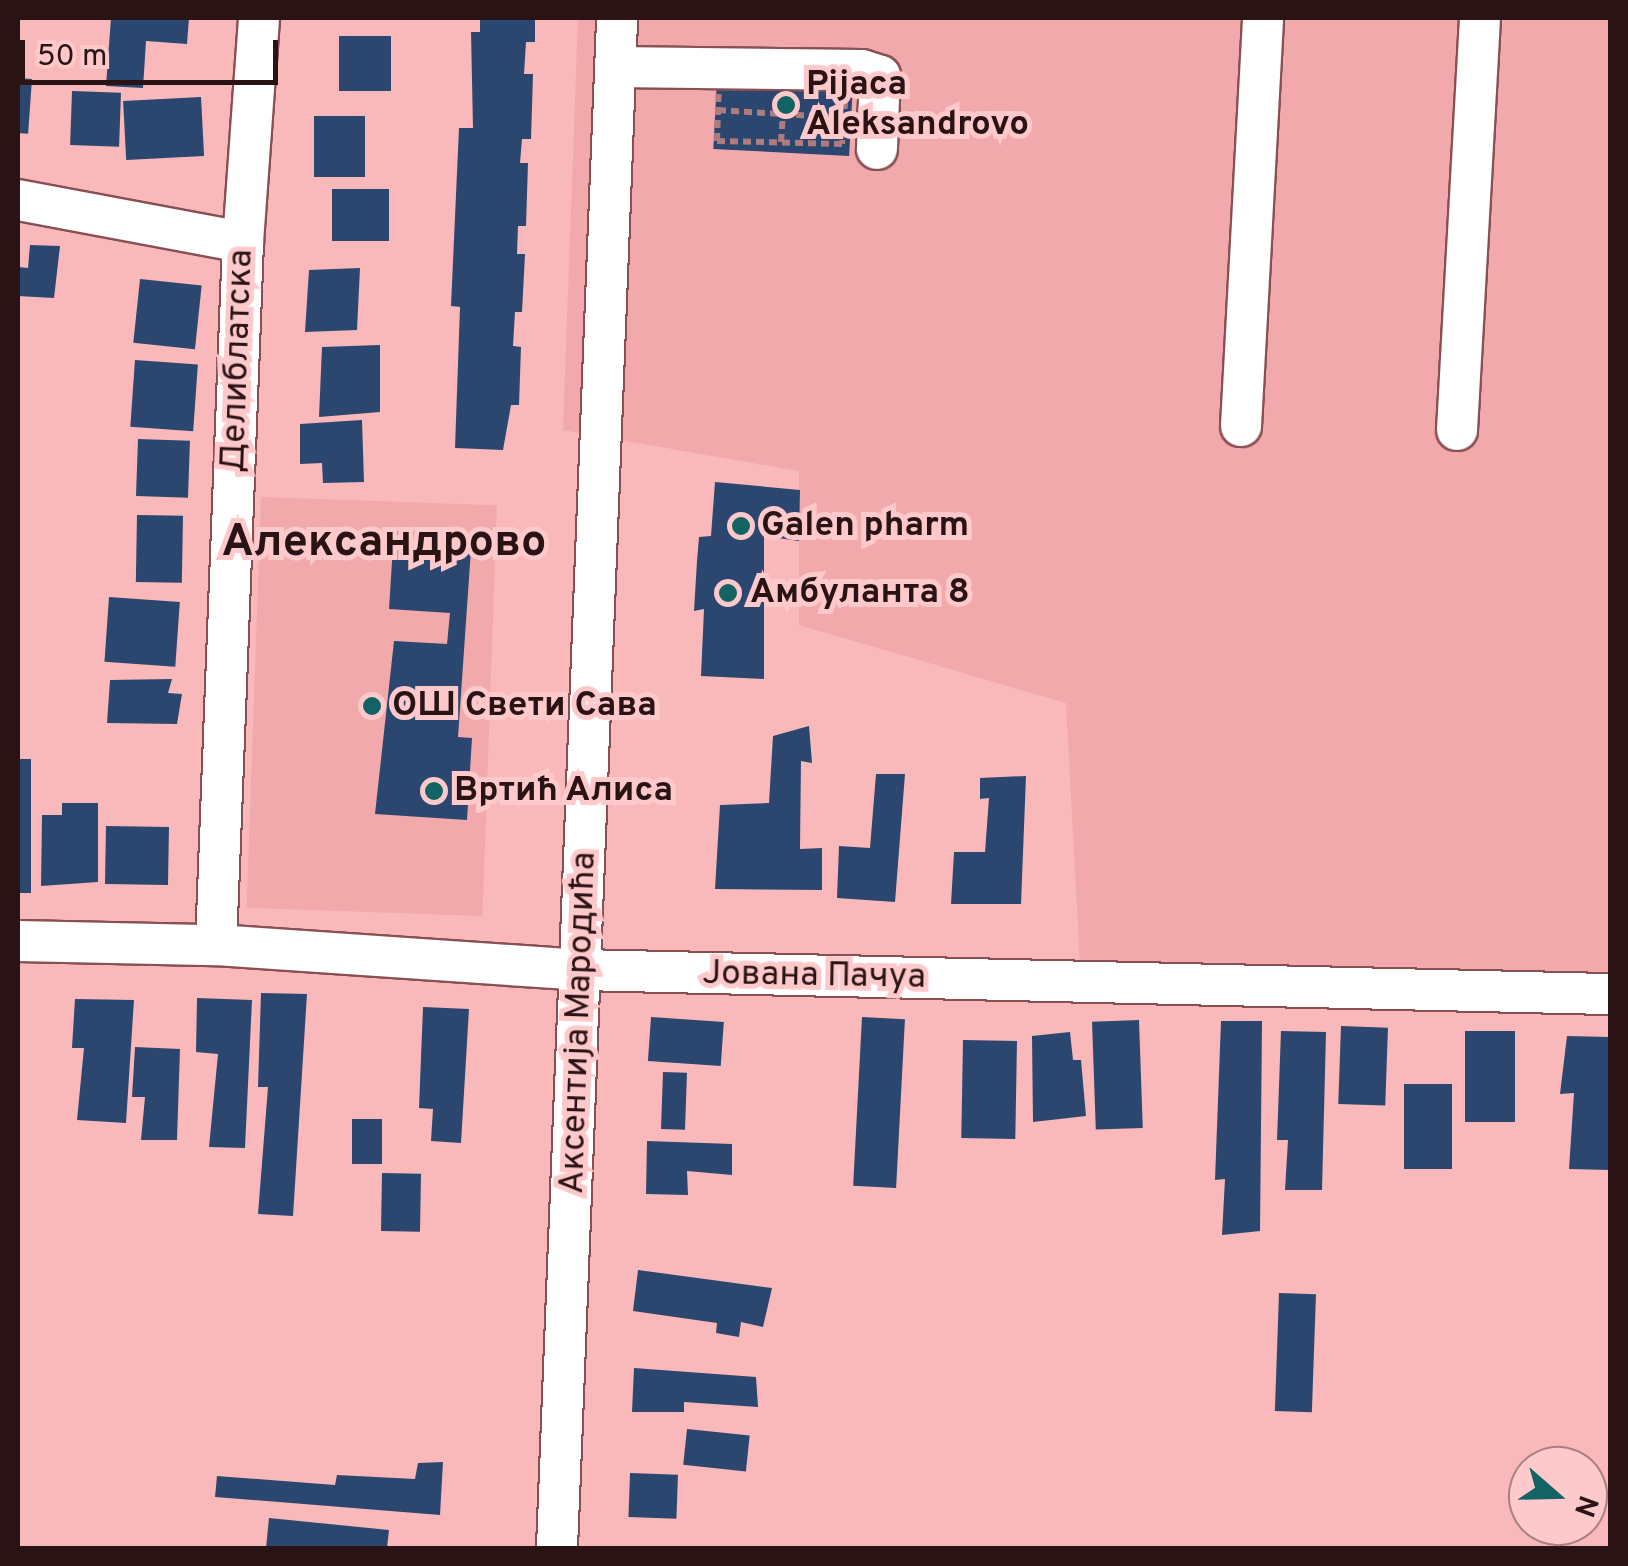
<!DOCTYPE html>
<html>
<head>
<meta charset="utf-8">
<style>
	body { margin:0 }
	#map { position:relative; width:1628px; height:1566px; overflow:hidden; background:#f9b8b9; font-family:Overpass,sans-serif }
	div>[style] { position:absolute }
	.built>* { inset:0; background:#f1a9ab; transform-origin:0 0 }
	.building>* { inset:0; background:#2b476f; transform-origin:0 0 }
	.path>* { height:6px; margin-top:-3px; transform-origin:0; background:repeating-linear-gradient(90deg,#ad7c7d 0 8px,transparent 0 13px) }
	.roads { filter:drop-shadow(2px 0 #895053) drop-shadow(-2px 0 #895053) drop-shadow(0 2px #895053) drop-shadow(0 -2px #895053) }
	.minor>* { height:40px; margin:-20px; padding:0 20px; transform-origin:20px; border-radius:20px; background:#fff }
	.dots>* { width:28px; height:28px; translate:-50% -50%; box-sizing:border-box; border:5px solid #fec9ca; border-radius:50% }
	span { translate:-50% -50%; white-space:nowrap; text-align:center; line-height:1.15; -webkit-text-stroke:10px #fec9ca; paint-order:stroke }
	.poi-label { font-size:35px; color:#2a1315; font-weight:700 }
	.left { translate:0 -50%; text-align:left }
	.street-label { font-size:35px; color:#2a1315 }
	.district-label { font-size:45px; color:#2a1315; font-weight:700 }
	.frame { position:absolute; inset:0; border:20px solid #2a1315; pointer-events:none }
	.north { position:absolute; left:1508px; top:1446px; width:100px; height:100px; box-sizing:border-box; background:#fec9ca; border:2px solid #a98082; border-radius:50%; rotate:110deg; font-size:28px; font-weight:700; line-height:40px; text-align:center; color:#2a1315 }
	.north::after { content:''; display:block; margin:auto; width:35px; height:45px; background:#136365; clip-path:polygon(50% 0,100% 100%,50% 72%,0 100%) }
	.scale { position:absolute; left:20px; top:40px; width:258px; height:45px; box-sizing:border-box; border:5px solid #2a1315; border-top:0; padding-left:12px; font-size:30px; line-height:35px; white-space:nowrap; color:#2a1315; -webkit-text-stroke:8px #fec9ca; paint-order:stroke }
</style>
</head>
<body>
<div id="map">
	<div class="built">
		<i style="clip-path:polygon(578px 18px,1610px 18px,1610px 994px,1081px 982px,1066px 703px,799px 625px,799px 471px,563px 430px)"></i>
		<i style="left:261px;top:497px;width:236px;height:411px;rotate:2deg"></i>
	</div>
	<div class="building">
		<i style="clip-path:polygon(111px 18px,189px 18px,187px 44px,146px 41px,143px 88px,106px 86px)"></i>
		<i style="clip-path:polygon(480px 18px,535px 18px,535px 42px,526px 42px,524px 74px,533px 74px,531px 139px,522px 139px,520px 163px,528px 163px,526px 226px,518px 226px,517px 254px,525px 254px,522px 312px,515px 312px,513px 346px,521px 347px,519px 405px,511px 405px,503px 450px,455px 448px,460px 307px,451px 306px,459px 128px,473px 128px,471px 32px,480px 32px)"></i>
		<i style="left:339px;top:36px;width:52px;height:55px"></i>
		<i style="left:18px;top:78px;width:14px;height:55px;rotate:4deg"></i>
		<i style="left:717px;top:79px;width:136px;height:70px;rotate:3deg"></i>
		<i style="left:72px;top:91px;width:49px;height:54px;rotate:2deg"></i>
		<i style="left:201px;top:97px;width:59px;height:78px;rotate:87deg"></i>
		<i style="left:314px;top:116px;width:51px;height:61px"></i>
		<i style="left:332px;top:189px;width:57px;height:52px"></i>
		<i style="clip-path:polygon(30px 245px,60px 246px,54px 298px,18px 296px,18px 267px,28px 268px)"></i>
		<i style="clip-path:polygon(360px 268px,357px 330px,305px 332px,309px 270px)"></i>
		<i style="left:140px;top:279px;width:62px;height:64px;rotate:6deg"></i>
		<i style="clip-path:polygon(380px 345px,380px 412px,319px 417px,322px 347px)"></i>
		<i style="left:135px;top:360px;width:63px;height:67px;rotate:4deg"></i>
		<i style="clip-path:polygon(362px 420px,364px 482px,323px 483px,322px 463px,300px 464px,300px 424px)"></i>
		<i style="left:138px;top:439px;width:52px;height:57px;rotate:2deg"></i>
		<i style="clip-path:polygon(715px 482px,800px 490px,799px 541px,764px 536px,764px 679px,701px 676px,704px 609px,694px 611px,697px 561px,699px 537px,711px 536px)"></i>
		<i style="left:137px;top:515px;width:46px;height:67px;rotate:1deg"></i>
		<i style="clip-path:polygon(394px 530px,472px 535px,458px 737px,472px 738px,467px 820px,375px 814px,394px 641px,447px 644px,450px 613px,389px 609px)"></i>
		<i style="left:109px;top:597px;width:71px;height:65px;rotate:4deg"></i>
		<i style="clip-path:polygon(172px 679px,168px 693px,182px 694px,177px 724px,107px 723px,110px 680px)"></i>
		<i style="clip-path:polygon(809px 726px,812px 763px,801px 761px,800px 849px,822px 848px,822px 890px,715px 889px,720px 805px,769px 803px,773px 736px)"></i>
		<i style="left:31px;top:759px;width:134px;height:13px;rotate:90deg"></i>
		<i style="clip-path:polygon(876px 774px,905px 774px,895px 902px,837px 898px,839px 846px,870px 848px)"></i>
		<i style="clip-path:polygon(1026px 776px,1021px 904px,951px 904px,954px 852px,985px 852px,989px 798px,980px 799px,980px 778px)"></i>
		<i style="clip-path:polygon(62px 803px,98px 803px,98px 882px,41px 886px,42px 815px,62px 815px)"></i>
		<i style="left:106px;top:826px;width:63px;height:58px;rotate:1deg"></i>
		<i style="clip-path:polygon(261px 993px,307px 994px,293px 1216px,258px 1214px,268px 1087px,258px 1087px)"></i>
		<i style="clip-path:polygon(197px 998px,252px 1000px,245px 1148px,209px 1147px,218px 1054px,196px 1052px)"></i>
		<i style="clip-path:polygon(75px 999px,134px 1000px,126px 1123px,77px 1120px,84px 1048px,72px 1048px)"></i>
		<i style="clip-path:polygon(423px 1007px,469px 1009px,461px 1143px,431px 1141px,433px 1109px,419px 1108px)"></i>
		<i style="left:651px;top:1017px;width:73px;height:44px;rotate:4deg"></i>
		<i style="left:862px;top:1017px;width:43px;height:169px;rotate:3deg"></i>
		<i style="left:1139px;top:1020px;width:108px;height:47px;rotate:88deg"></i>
		<i style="clip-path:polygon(1221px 1021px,1262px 1021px,1260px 1231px,1222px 1235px,1225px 1179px,1215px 1180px)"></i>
		<i style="left:1341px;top:1026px;width:47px;height:78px;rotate:2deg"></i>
		<i style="clip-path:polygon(1281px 1031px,1326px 1032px,1322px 1190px,1285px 1190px,1288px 1140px,1277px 1140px)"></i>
		<i style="left:1465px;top:1031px;width:50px;height:91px"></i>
		<i style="clip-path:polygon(1070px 1032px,1073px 1060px,1081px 1060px,1086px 1116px,1033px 1122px,1032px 1036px)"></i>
		<i style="clip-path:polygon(1567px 1036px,1610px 1037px,1610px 1170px,1569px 1169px,1574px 1093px,1560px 1094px)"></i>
		<i style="left:963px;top:1040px;width:54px;height:98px;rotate:1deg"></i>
		<i style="clip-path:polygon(135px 1047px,180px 1049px,177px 1140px,141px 1140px,145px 1097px,132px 1097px)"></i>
		<i style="left:663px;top:1072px;width:24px;height:57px;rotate:2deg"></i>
		<i style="left:1404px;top:1084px;width:48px;height:85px"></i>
		<i style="left:352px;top:1119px;width:30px;height:45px"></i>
		<i style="clip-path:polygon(647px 1141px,732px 1144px,732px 1175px,687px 1171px,688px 1195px,646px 1194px)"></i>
		<i style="left:382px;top:1173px;width:39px;height:58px;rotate:1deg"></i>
		<i style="clip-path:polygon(638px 1270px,772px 1288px,763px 1327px,741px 1322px,739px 1337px,716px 1333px,717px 1323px,633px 1311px)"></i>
		<i style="left:1279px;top:1293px;width:37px;height:118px;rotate:2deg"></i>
		<i style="clip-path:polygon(634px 1368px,756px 1377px,758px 1407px,684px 1402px,684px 1412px,632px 1412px)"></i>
		<i style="left:687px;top:1429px;width:63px;height:36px;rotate:6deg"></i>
		<i style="clip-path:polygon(443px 1462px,440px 1515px,215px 1497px,217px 1476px,335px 1485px,337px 1475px,415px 1479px,418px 1463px)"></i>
		<i style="left:630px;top:1473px;width:48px;height:44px;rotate:2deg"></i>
		<i style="clip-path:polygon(269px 1518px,389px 1530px,387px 1548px,266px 1548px)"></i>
	</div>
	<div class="path">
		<i style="left:719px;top:82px;width:127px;rotate:2.7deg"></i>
		<i style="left:846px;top:88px;width:56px;rotate:94.1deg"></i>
		<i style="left:842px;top:144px;width:125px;rotate:-178.6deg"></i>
		<i style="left:717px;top:141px;width:59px;rotate:-88.1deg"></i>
		<i style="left:718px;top:110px;width:128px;rotate:3.6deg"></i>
		<i style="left:781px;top:142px;width:31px;rotate:-86deg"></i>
	</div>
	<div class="roads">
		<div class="minor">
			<i style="left:615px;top:67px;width:247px;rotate:0.7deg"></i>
			<i style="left:862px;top:70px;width:19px;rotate:18deg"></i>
			<i style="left:880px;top:76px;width:73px;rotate:92.4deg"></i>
			<i style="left:18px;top:200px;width:229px;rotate:10.6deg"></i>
			<i style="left:1241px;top:426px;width:409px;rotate:-86.9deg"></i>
			<i style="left:1457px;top:430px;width:413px;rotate:-86.8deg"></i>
			<i style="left:18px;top:941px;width:198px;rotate:1.2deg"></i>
			<i style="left:216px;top:945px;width:366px;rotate:3.9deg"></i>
			<i style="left:581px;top:970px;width:1029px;rotate:1.34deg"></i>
			<i style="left:216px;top:945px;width:704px;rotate:-87.8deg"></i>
			<i style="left:243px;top:242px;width:225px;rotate:-85.9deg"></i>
			<i style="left:557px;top:1548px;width:1531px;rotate:-87.75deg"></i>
		</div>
	</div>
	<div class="dots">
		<i style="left:786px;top:105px;background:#136365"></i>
		<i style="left:741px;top:526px;background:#136365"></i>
		<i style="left:728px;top:593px;background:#136365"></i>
		<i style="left:372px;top:706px;background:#136365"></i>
		<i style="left:434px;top:791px;background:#136365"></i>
	</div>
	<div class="poi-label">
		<span class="left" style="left:806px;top:105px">Pijaca<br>Aleksandrovo</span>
		<span class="left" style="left:761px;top:526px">Galen pharm</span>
		<span class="left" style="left:750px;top:593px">Амбуланта 8</span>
		<span class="left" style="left:392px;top:706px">ОШ Свети Сава</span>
		<span class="left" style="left:454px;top:791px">Вртић Алиса</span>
	</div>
	<div class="street-label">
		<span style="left:238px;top:361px;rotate:-88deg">Делиблатска</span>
		<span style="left:814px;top:976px;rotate:1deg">Јована Пачуа</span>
		<span style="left:579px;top:1023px;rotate:-88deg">Аксентија Мародића</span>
	</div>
	<div class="district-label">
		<span style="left:384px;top:544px">Александрово</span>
	</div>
	<div class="frame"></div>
	<div class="north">N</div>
	<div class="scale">50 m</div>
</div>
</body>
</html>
